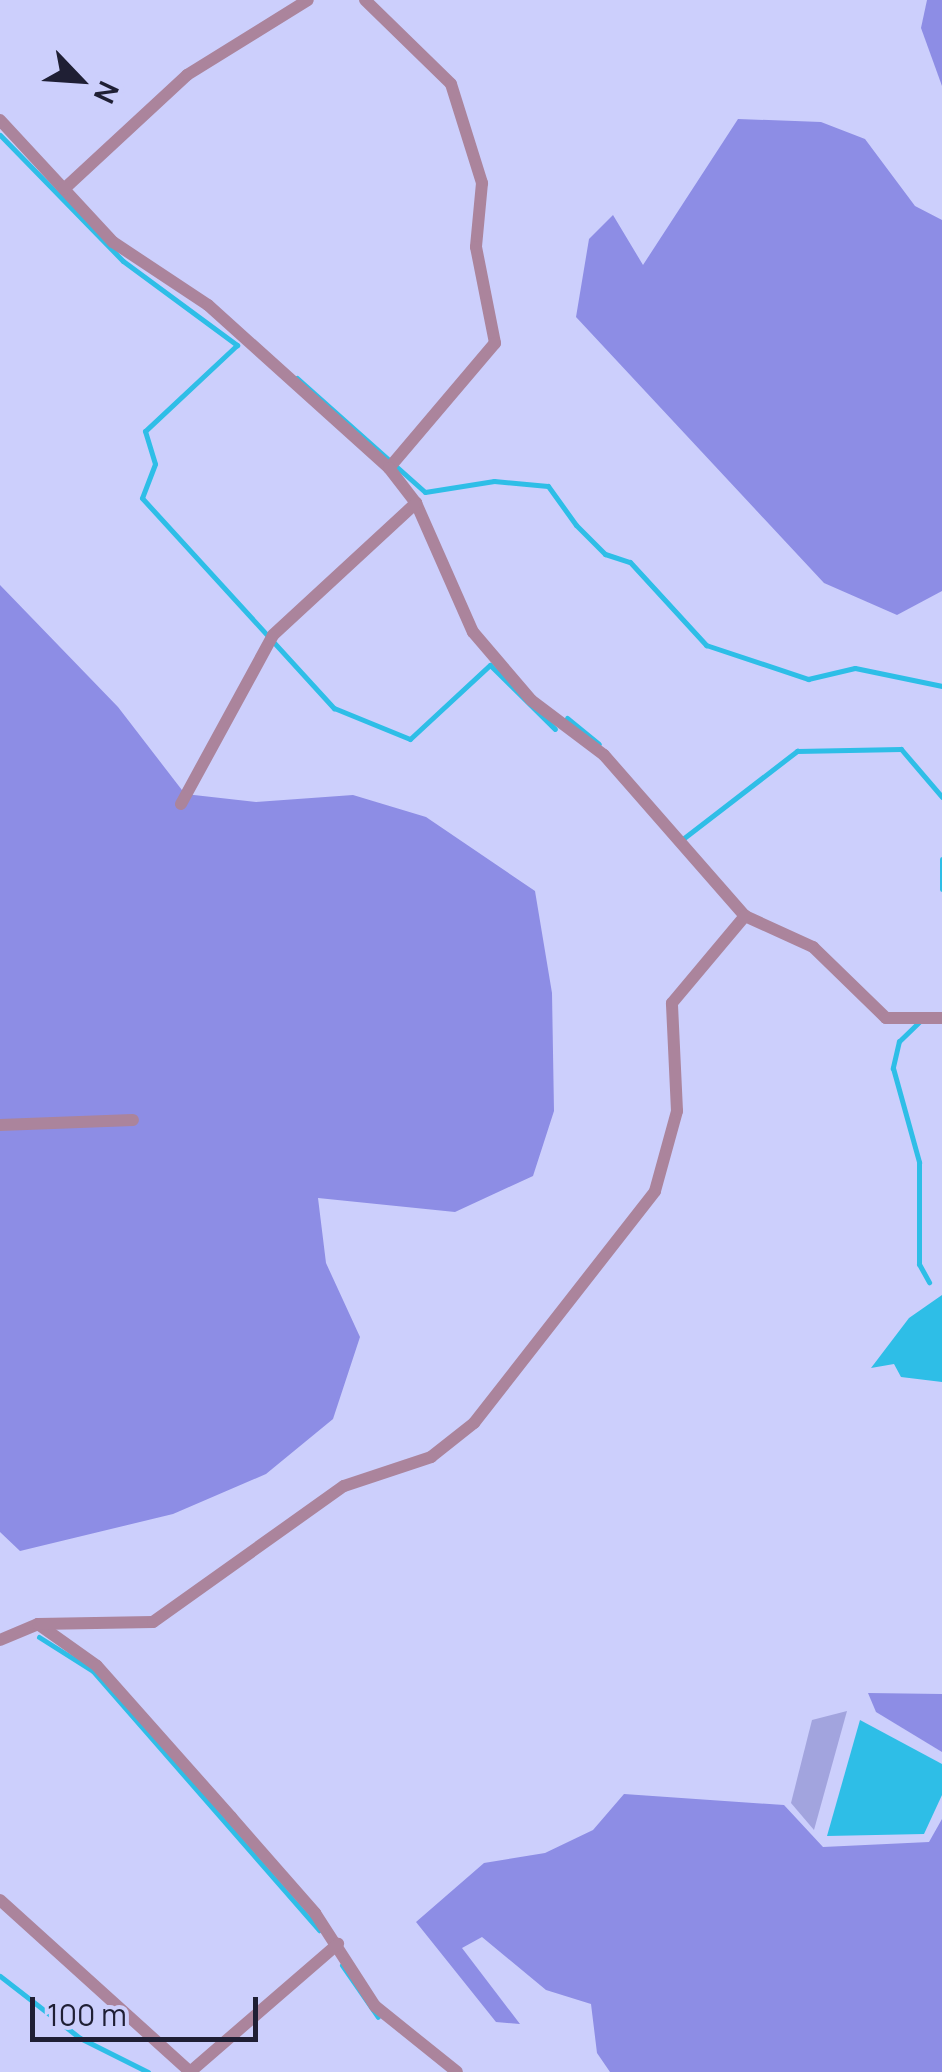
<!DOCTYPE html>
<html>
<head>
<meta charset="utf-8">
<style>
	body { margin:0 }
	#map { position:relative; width:942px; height:2072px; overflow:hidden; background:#cccffc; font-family:Manrope,sans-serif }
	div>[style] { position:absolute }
	.green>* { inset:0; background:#a2a4de }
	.forest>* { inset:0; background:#8d8de5 }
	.water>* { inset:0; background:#2ebee7 }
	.stream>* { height:5px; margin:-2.5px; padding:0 2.5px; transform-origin:2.5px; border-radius:2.5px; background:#2ebee7 }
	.minor>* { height:12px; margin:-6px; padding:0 6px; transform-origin:6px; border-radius:6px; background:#ab849c }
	span { translate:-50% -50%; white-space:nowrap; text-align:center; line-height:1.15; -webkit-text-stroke:9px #cccffc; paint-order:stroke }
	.north { position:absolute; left:30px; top:30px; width:100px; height:100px; -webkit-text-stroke:8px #cccffc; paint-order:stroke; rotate:115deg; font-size:28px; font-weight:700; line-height:40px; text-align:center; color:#1f1f34 }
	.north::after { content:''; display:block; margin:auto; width:35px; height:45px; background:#1f1f34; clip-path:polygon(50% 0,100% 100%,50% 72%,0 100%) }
	.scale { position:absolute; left:30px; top:1997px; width:228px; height:45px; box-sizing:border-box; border:5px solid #1f1f34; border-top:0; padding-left:12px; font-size:30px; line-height:35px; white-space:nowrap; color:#1f1f34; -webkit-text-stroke:8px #cccffc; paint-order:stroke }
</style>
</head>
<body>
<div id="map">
	<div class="green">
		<i style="clip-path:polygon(847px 1711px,814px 1830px,791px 1803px,812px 1720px)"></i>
	</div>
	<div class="forest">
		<i style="clip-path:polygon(927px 0,942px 0,942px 86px,921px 28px)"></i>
		<i style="clip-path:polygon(738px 119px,821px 122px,865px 139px,915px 206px,942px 220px,942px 591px,897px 615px,824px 583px,576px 317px,589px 239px,613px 215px,643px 265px)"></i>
		<i style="clip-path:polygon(0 585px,118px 707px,185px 794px,256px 802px,353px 795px,426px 817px,535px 891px,552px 993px,554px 1111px,533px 1176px,455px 1212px,318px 1198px,326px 1263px,360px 1337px,333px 1419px,266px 1474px,173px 1514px,20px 1551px,0 1532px)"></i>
		<i style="clip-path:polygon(868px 1693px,942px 1694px,942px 1752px,876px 1712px)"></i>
		<i style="clip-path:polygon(624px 1794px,784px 1805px,823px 1847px,929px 1842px,942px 1819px,942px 2072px,610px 2072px,597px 2053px,591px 2004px,546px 1990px,482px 1937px,462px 1948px,520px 2024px,496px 2022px,416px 1922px,484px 1863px,545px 1853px,593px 1830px)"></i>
	</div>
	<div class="water">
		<i style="clip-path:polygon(942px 1295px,942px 1382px,901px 1377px,894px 1364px,871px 1368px,909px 1318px)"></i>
		<i style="clip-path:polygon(860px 1720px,942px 1764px,942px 1795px,924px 1834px,827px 1836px)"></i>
	</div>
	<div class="stream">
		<i style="left:0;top:135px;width:176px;rotate:45.7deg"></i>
		<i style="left:123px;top:261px;width:142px;rotate:36.4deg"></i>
		<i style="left:237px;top:345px;width:126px;rotate:136.9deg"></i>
		<i style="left:145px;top:431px;width:34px;rotate:73deg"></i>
		<i style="left:155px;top:464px;width:36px;rotate:111deg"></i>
		<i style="left:142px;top:498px;width:285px;rotate:47.6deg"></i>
		<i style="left:334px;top:708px;width:82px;rotate:22.2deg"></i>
		<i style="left:410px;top:739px;width:109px;rotate:-42.8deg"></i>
		<i style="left:490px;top:665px;width:91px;rotate:44.6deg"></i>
		<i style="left:297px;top:378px;width:171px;rotate:41.7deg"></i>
		<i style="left:425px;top:492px;width:70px;rotate:-9.1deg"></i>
		<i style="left:494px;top:481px;width:54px;rotate:5.3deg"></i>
		<i style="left:548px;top:486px;width:48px;rotate:54.3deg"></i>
		<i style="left:576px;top:525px;width:41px;rotate:45deg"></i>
		<i style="left:605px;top:554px;width:26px;rotate:18deg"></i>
		<i style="left:630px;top:562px;width:113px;rotate:47.5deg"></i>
		<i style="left:706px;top:645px;width:108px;rotate:18.4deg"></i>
		<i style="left:808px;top:679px;width:48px;rotate:-13.2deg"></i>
		<i style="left:855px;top:668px;width:89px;rotate:11.7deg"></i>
		<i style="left:567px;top:718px;width:41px;rotate:39.1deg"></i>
		<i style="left:684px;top:838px;width:143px;rotate:-37.6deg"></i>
		<i style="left:797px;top:751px;width:104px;rotate:-1.1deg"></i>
		<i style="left:901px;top:749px;width:63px;rotate:49.5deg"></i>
		<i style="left:942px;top:859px;width:30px;rotate:90deg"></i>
		<i style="left:919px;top:1022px;width:28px;rotate:136deg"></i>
		<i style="left:899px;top:1041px;width:28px;rotate:103deg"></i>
		<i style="left:893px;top:1068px;width:98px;rotate:74.5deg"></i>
		<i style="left:919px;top:1162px;width:102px;rotate:90deg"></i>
		<i style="left:919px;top:1264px;width:21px;rotate:61deg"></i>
		<i style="left:39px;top:1637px;width:64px;rotate:32.2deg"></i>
		<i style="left:93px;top:1671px;width:344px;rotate:48.9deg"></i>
		<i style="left:342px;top:1965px;width:63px;rotate:55.3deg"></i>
		<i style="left:0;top:1976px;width:101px;rotate:37.8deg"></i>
		<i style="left:80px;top:2038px;width:76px;rotate:26.6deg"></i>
	</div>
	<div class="minor">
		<i style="left:365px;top:0;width:120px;rotate:44.3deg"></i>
		<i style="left:451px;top:84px;width:104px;rotate:72.6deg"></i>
		<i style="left:482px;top:183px;width:64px;rotate:95.4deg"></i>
		<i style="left:476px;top:247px;width:98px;rotate:78.8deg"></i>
		<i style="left:495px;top:343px;width:164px;rotate:130.3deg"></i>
		<i style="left:0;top:120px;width:166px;rotate:47.2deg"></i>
		<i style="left:113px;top:242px;width:114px;rotate:33.6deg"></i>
		<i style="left:208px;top:305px;width:244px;rotate:42deg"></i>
		<i style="left:389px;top:468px;width:44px;rotate:52.4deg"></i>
		<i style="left:416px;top:503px;width:141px;rotate:66.2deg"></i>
		<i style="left:473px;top:632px;width:89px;rotate:49.5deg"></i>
		<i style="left:531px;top:700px;width:91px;rotate:37deg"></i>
		<i style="left:604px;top:755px;width:214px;rotate:48.8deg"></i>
		<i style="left:745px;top:916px;width:75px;rotate:24.5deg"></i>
		<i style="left:813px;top:947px;width:102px;rotate:44.2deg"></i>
		<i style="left:886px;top:1018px;width:56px"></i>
		<i style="left:64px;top:189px;width:168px;rotate:-42.8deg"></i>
		<i style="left:187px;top:75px;width:142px;rotate:-31.8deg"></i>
		<i style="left:181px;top:804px;width:192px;rotate:-61.4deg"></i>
		<i style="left:273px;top:635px;width:195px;rotate:-42.7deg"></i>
		<i style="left:0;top:1125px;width:133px;rotate:-2.2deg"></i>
		<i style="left:38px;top:1624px;width:72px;rotate:35.4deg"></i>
		<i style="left:97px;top:1666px;width:202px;rotate:48.4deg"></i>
		<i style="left:231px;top:1817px;width:128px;rotate:48.8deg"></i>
		<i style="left:315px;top:1913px;width:111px;rotate:57.2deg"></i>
		<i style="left:375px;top:2006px;width:105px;rotate:38.8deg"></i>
		<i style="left:0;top:1640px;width:41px;rotate:-22.8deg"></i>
		<i style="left:38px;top:1624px;width:115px;rotate:-1deg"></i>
		<i style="left:153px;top:1622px;width:234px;rotate:-35.5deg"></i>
		<i style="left:344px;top:1486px;width:92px;rotate:-18.4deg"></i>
		<i style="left:431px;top:1457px;width:55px;rotate:-38.3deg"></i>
		<i style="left:474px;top:1423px;width:294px;rotate:-52deg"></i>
		<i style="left:655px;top:1191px;width:83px;rotate:-74.6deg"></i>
		<i style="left:677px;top:1111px;width:108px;rotate:-92.7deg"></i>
		<i style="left:672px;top:1003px;width:114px;rotate:-50deg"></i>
		<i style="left:0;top:1900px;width:253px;rotate:42.1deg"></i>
		<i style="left:190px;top:2072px;width:196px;rotate:-40.9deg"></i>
	</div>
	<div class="north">N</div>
	<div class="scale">100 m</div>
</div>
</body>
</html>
